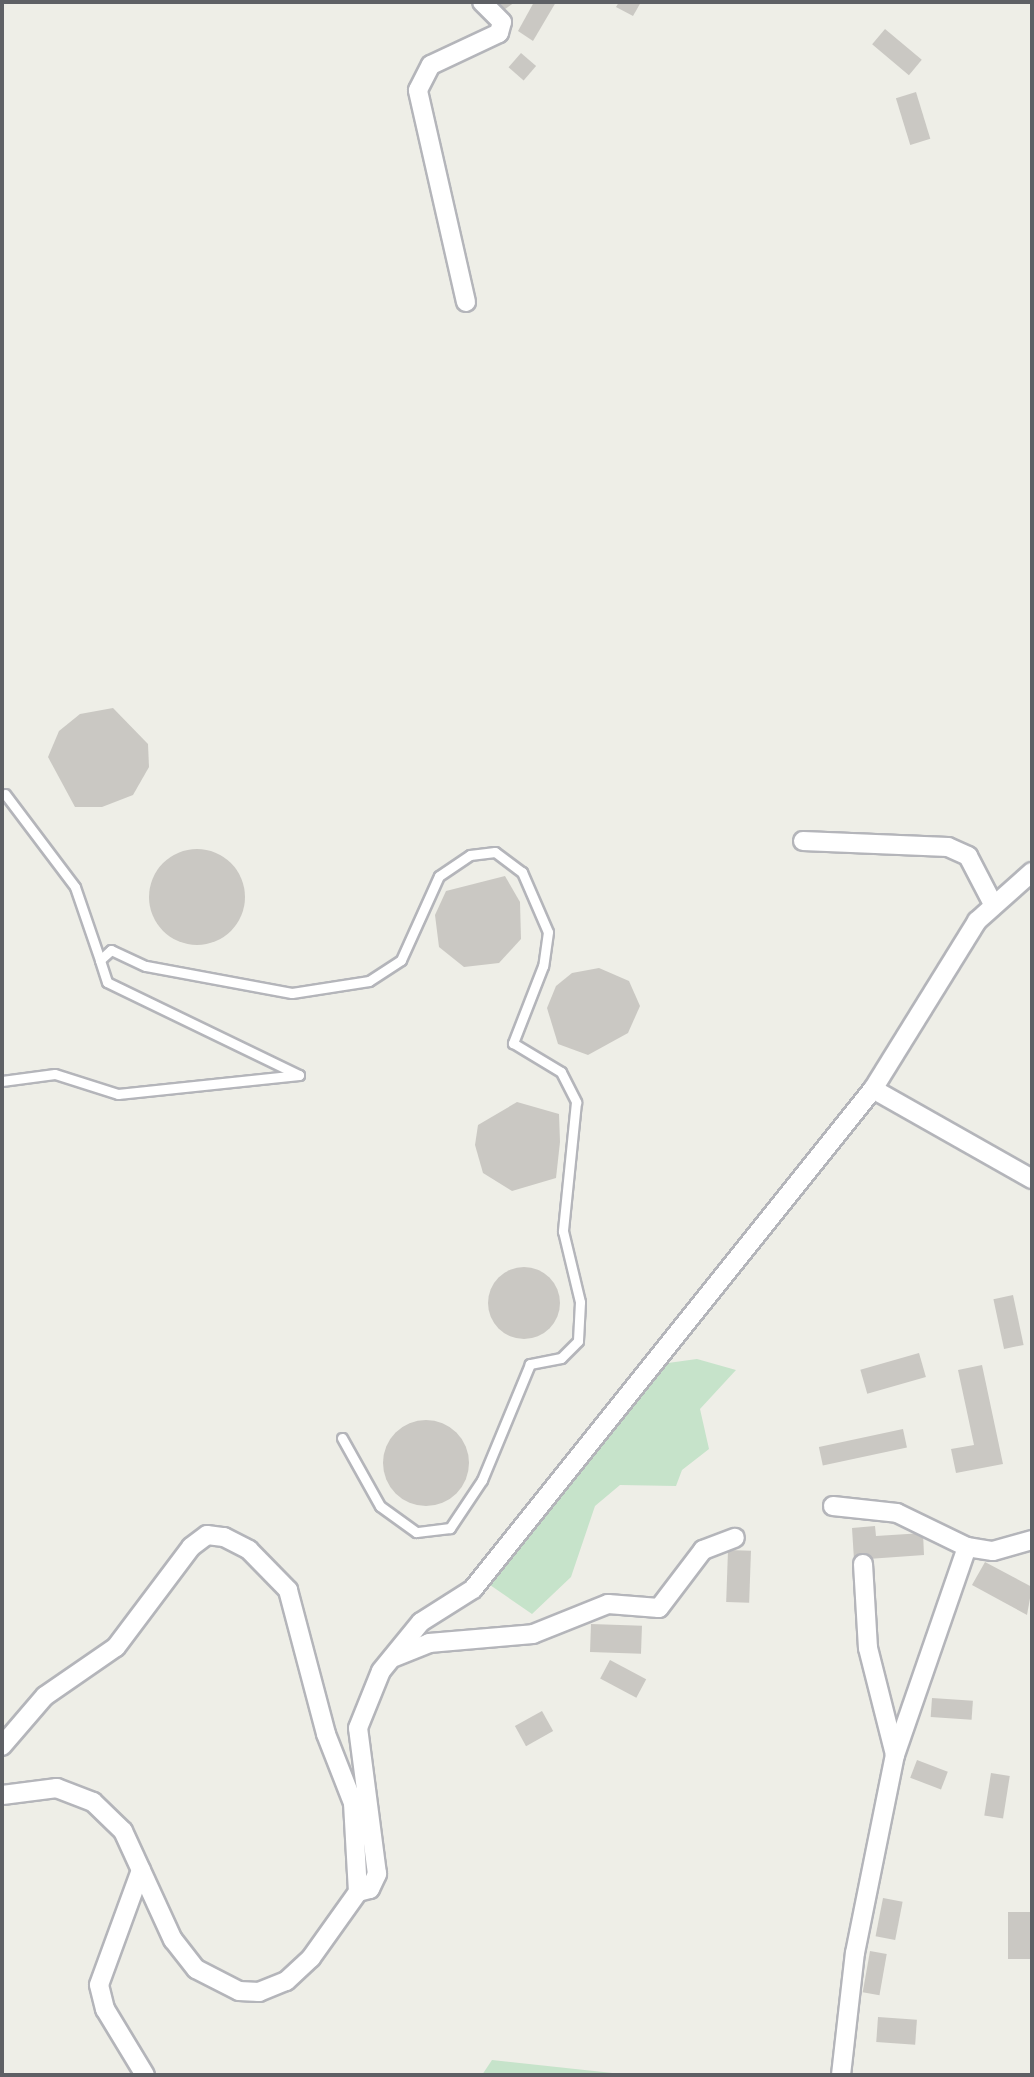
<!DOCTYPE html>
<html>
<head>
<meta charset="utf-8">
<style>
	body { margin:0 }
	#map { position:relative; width:1034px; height:2077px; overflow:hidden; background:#eeeee7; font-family:"PT Sans Narrow",sans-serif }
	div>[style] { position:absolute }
	.green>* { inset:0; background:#c6e3ca }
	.building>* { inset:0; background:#cac8c3; transform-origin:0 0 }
	.round { border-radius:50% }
	.roads { filter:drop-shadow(2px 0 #b4b5ba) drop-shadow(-2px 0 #b4b5ba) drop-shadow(0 2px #b4b5ba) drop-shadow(0 -2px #b4b5ba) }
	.lane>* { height:9px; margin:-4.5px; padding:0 4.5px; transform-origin:4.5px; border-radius:4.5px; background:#fff }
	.street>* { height:18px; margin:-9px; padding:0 9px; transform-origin:9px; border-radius:9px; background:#fff }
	span { translate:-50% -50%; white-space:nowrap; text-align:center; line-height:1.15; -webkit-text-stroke:6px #fff; paint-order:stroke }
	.frame { position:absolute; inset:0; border:4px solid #5e6065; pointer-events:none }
</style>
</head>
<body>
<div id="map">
	<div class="green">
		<i style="clip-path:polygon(697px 1359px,736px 1370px,700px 1409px,709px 1449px,682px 1470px,676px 1486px,620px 1485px,595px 1506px,571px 1577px,532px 1614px,490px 1585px,668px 1363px)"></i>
		<i style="clip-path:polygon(492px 2060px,631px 2075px,482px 2075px)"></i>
	</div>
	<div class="building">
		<i style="clip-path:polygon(493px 2px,515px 2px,501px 12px)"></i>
		<i style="clip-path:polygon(534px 2px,556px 2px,533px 41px,518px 31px)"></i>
		<i style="clip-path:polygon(619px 2px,641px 2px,633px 16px,616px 7px)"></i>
		<i style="left:885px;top:29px;width:48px;height:20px;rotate:40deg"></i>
		<i style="left:521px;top:53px;width:20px;height:19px;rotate:41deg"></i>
		<i style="left:916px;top:92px;width:49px;height:21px;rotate:73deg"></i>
		<i style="clip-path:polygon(113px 708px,148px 744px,149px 767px,133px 795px,102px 807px,75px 807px,48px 757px,59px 731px,80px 714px)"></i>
		<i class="round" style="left:149px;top:849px;width:96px;height:96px"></i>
		<i style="clip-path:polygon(505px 876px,520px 902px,521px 939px,499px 963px,464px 967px,439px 947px,435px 915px,446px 891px)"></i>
		<i style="clip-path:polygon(599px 968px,629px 981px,640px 1006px,628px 1033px,588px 1055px,558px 1044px,547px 1008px,556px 986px,572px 973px)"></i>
		<i style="clip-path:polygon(517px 1102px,559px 1114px,560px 1142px,556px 1178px,512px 1191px,483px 1173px,475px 1145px,478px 1125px)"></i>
		<i class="round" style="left:488px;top:1267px;width:72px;height:72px"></i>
		<i style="left:1013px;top:1295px;width:51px;height:20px;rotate:78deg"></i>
		<i style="left:919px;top:1353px;width:25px;height:61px;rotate:74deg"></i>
		<i style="clip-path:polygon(982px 1365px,1003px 1464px,956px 1473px,951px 1449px,974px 1445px,958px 1370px)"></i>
		<i class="round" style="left:383px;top:1420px;width:86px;height:86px"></i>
		<i style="left:903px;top:1429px;width:19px;height:86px;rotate:78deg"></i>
		<i style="clip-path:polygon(875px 1526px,876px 1536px,923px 1533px,924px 1555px,854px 1560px,852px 1528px)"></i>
		<i style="left:728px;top:1550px;width:23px;height:52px;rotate:2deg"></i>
		<i style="clip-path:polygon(985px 1562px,1032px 1587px,1027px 1615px,972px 1585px)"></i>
		<i style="left:591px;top:1624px;width:51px;height:28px;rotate:2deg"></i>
		<i style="left:610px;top:1660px;width:41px;height:21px;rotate:28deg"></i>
		<i style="left:932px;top:1698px;width:41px;height:19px;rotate:4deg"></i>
		<i style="left:542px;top:1711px;width:23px;height:31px;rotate:61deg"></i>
		<i style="left:917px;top:1760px;width:33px;height:19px;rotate:21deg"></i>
		<i style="left:991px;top:1773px;width:19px;height:43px;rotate:9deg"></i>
		<i style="left:883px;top:1898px;width:20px;height:39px;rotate:11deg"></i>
		<i style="left:1008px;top:1912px;width:23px;height:47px"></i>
		<i style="left:870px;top:1951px;width:17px;height:42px;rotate:10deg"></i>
		<i style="left:878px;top:2017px;width:39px;height:25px;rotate:4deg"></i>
	</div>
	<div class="roads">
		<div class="lane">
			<i style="left:5px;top:794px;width:116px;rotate:53deg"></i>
			<i style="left:75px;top:887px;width:77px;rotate:71.1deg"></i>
			<i style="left:2px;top:1081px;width:53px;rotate:-7.5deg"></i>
			<i style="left:55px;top:1074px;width:66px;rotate:17.6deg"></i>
			<i style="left:118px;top:1094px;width:182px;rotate:-6deg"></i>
			<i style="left:299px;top:1075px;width:213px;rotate:-154.2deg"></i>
			<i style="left:107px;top:982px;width:23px;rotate:-108deg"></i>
			<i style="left:100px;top:960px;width:15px;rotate:-42deg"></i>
			<i style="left:111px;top:950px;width:38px;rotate:25deg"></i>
			<i style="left:146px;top:966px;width:148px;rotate:10.5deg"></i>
			<i style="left:292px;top:993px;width:78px;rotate:-8.9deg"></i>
			<i style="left:369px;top:981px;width:38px;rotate:-33deg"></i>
			<i style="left:401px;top:960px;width:92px;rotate:-65.7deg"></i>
			<i style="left:439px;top:876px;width:37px;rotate:-34deg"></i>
			<i style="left:470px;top:855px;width:25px;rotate:-7deg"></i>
			<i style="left:495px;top:852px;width:34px;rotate:37deg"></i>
			<i style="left:522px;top:872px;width:65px;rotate:66.6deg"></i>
			<i style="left:548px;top:932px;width:34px;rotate:98deg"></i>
			<i style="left:543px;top:966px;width:83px;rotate:111.3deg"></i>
			<i style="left:513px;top:1043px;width:56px;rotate:31.1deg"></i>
			<i style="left:561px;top:1072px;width:34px;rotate:63deg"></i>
			<i style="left:576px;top:1102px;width:130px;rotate:95.8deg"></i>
			<i style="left:563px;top:1231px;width:73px;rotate:76.5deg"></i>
			<i style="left:580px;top:1302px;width:39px;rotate:93deg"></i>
			<i style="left:578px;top:1341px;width:24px;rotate:135deg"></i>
			<i style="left:561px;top:1358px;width:32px;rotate:169deg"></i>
			<i style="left:530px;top:1364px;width:126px;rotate:112.5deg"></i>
			<i style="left:482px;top:1480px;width:58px;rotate:123.7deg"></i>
			<i style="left:450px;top:1528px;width:34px;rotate:173deg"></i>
			<i style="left:416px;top:1532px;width:44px;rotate:-144.2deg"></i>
			<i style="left:380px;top:1506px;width:78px;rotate:-119.2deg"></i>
		</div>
		<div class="street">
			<i style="left:466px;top:302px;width:217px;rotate:-102.8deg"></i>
			<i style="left:418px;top:90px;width:28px;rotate:-63deg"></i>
			<i style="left:431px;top:65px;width:75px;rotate:-25.2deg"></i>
			<i style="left:499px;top:33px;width:11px;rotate:-75deg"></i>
			<i style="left:502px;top:22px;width:28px;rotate:-135deg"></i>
			<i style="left:803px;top:841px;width:145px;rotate:2.4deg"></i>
			<i style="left:948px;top:847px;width:22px;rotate:24deg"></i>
			<i style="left:968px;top:856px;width:54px;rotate:62.5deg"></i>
			<i style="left:873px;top:1089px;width:183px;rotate:29.5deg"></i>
			<i style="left:833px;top:1506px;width:64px;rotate:6.2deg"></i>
			<i style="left:897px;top:1513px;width:78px;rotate:25.9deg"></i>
			<i style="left:967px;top:1547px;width:26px;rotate:9deg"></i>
			<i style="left:993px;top:1551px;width:41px;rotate:-15.8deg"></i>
			<i style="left:863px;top:1564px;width:84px;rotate:86.6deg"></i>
			<i style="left:868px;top:1648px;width:110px;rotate:75.8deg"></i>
			<i style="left:395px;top:1657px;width:37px;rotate:-22deg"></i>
			<i style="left:429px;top:1643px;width:104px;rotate:-4.9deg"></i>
			<i style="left:533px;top:1634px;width:81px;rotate:-21.8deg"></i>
			<i style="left:608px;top:1604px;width:51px;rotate:4.5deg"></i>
			<i style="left:659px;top:1608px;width:73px;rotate:-52.8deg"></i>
			<i style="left:703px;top:1550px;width:34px;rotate:-21deg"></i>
			<i style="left:2px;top:1746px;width:66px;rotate:-49.3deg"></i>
			<i style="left:45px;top:1696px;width:86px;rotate:-34.6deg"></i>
			<i style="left:116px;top:1647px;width:125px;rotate:-53.1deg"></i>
			<i style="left:191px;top:1547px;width:20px;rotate:-37deg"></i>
			<i style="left:207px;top:1535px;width:17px;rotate:7deg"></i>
			<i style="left:224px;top:1537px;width:28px;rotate:27deg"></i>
			<i style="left:249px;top:1550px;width:56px;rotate:45.7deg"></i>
			<i style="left:288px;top:1590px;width:149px;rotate:75.2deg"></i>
			<i style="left:326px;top:1734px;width:74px;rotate:68.6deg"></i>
			<i style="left:353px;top:1803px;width:89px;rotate:86.8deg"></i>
			<i style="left:358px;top:1892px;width:81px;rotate:125.5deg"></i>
			<i style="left:311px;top:1958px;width:34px;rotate:137deg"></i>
			<i style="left:286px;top:1981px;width:29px;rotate:158deg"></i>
			<i style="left:259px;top:1992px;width:20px;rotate:-177deg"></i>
			<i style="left:239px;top:1991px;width:48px;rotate:-152.9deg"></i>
			<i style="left:196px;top:1969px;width:37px;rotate:-128deg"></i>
			<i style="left:173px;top:1940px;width:120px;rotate:-114.6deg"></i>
			<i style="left:123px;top:1831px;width:42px;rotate:-136deg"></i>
			<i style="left:93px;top:1802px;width:39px;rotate:-159deg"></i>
			<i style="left:57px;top:1788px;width:55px;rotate:172.7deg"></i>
			<i style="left:141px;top:1870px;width:122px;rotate:110.1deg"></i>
			<i style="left:99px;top:1985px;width:25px;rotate:76deg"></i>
			<i style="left:105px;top:2009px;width:77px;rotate:58.8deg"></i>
			<i style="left:358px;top:1892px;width:12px;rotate:-14deg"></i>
			<i style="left:370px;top:1889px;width:17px;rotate:-65deg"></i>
			<i style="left:377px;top:1874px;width:147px;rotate:-97.4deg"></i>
			<i style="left:358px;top:1728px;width:61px;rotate:-68deg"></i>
			<i style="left:381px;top:1671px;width:63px;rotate:-50.8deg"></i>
			<i style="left:421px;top:1622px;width:62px;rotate:-32.4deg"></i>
			<i style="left:473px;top:1589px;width:640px;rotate:-51.34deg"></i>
			<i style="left:873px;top:1089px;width:198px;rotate:-58.2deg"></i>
			<i style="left:977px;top:921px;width:74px;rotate:-41.7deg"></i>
			<i style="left:841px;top:2075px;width:123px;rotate:-83.5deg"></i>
			<i style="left:855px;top:1953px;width:202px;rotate:-78.6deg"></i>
			<i style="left:895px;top:1755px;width:220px;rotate:-70.9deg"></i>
		</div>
	</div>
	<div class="frame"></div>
</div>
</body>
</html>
